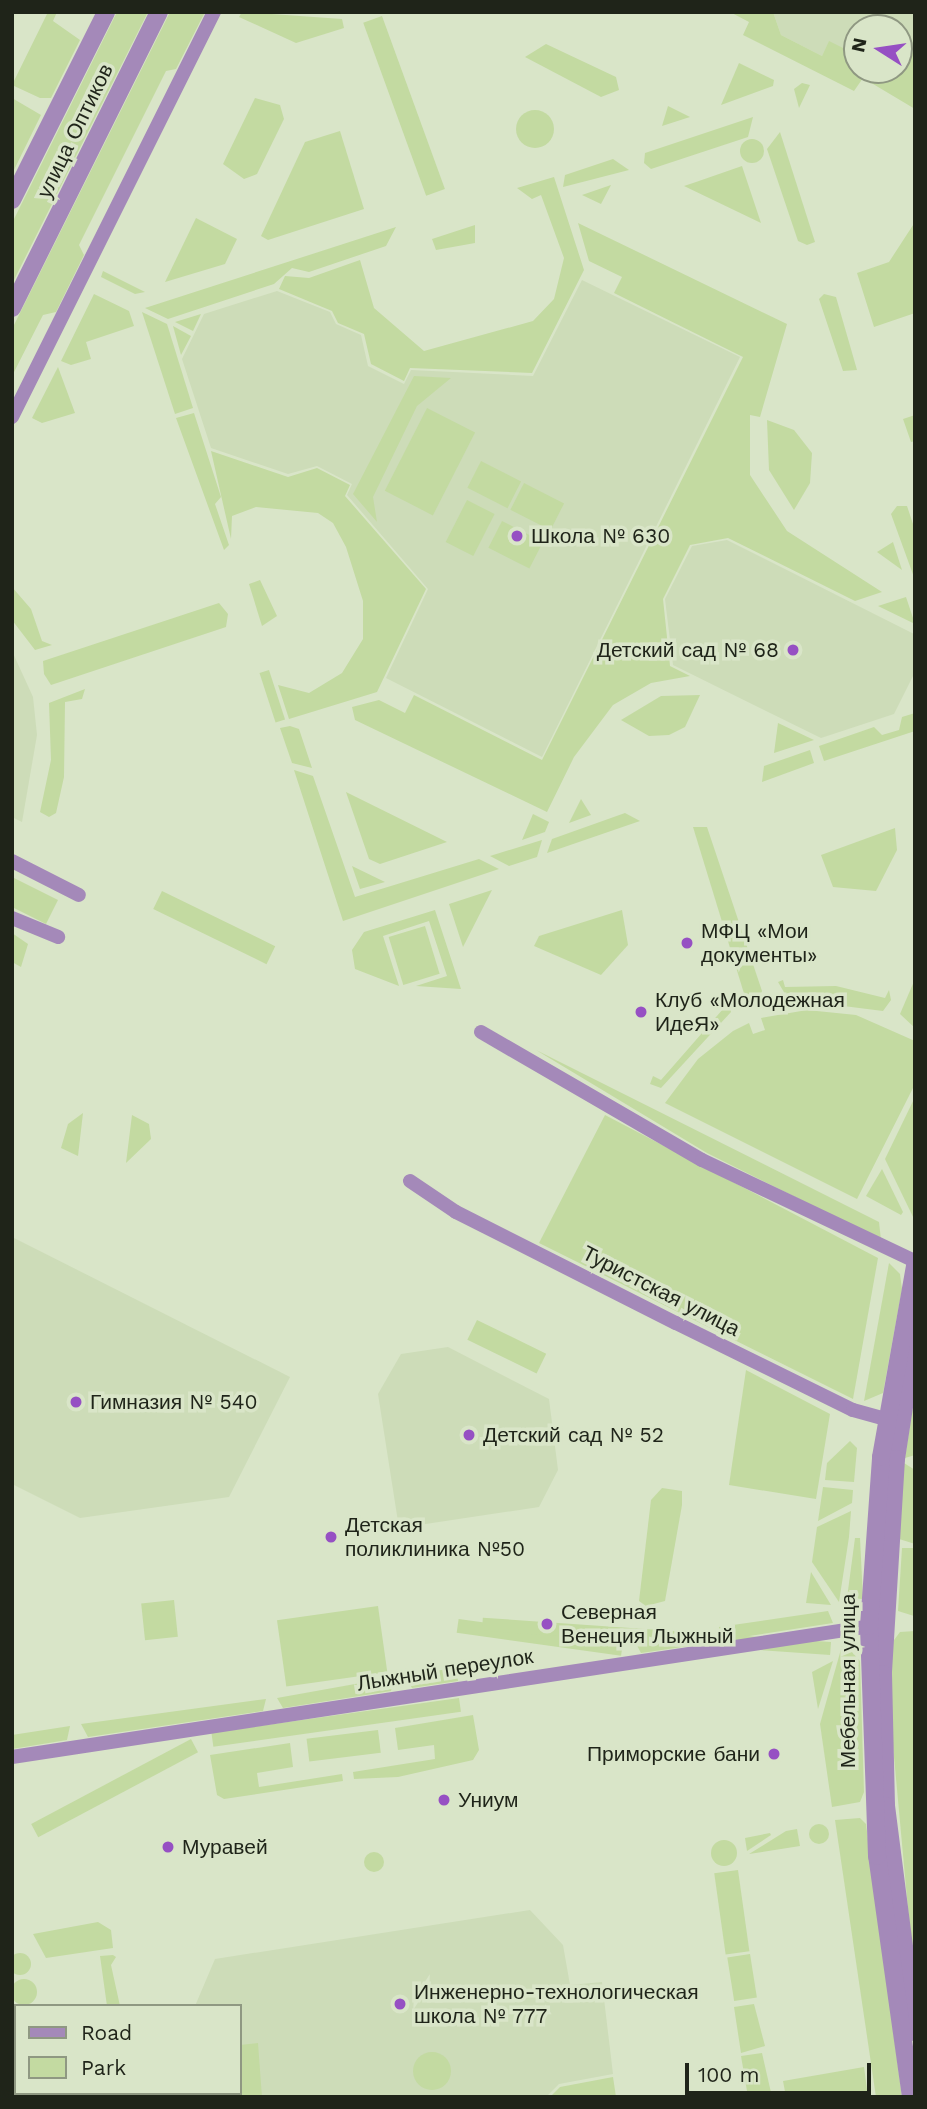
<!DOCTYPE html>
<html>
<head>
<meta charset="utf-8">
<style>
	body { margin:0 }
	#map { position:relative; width:927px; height:2109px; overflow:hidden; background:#d9e5c8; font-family:"Work Sans",sans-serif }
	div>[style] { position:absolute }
	.built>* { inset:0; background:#cddcb8 }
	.green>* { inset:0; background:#c3daa1; transform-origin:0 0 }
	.round { border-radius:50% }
	.minor>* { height:14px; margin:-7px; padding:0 7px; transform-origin:7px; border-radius:7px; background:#a489b9 }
	.tertiary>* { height:18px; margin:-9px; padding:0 9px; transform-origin:9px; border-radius:9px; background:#a489b9 }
	.dots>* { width:19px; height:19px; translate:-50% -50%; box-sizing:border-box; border:4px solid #d9e5c8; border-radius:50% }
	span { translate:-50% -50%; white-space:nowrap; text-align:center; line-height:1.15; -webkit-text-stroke:7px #d9e5c8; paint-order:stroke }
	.street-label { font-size:21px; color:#1f2419 }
	.poi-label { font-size:21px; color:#1f2419 }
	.left { translate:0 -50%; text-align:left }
	.right { translate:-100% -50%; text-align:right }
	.frame { position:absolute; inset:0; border:14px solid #1f2419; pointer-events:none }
	.legend { position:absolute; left:14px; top:2004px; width:228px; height:91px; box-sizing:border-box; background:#d9e5c8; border:2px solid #8f9882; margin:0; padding:9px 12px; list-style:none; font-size:21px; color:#1f2419 }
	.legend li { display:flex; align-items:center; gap:14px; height:35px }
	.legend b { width:35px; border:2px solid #8f9882 }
	.north { position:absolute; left:843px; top:14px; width:70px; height:70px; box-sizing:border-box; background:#d9e5c8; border:2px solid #8f9882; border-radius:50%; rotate:282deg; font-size:19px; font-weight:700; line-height:28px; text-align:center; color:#1f2419 }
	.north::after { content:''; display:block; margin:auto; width:24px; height:32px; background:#9650c3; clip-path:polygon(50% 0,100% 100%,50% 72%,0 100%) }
	.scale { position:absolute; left:685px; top:2063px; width:186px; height:32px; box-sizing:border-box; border:4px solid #1f2419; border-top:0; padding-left:9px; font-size:21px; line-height:24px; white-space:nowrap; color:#1f2419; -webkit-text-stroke:5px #d9e5c8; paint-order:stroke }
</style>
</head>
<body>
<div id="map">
	<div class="built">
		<i style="clip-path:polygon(773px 12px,915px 12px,915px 53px,899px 50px,899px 28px,857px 28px,857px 64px,850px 67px,829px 42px,822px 56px,781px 35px)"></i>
		<i style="clip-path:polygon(582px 280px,740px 357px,542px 757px,386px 678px,428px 589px,347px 495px,352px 484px,317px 466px,288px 474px,211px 448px,182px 359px,204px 314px,277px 291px,330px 312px,336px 324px,361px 335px,368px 366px,404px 384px,411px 370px,533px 376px)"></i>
		<i style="clip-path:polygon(727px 540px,914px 634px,915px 672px,894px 714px,821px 738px,673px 665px,665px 599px,692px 546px)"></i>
		<i style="clip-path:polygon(12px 651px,33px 697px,37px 735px,22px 822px,12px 817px)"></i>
		<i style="clip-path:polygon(12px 1237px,290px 1377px,229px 1497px,80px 1518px,12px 1484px)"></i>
		<i style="clip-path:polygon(448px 1347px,549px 1399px,558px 1470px,539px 1507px,399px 1528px,378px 1394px,401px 1354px)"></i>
		<i style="clip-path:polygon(530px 1910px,563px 1945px,570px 1985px,602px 1982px,613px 2074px,559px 2084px,546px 2097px,176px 2097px,240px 2093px,240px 2006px,195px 2006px,215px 1959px)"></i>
		<i style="clip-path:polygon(16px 2063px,16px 2093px,45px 2097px,12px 2097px)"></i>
	</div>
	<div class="green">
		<i style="clip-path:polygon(48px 12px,57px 12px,53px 21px,80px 40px,51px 98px,40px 98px,12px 85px)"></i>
		<i style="clip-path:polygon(117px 12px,148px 12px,12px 284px,12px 223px)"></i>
		<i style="clip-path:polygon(170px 12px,204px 14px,176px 69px,166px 71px,79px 245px,84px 255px,56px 312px,43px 315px,12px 376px,12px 329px)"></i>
		<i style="clip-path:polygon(242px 12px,342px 19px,344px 28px,296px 43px,239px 17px)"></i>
		<i style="clip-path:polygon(730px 12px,773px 12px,781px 35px,822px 56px,829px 41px,853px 53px,848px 66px,857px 64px,857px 70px,899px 70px,899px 50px,915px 53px,915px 109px,863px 78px,854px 91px,743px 35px,749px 22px)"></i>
		<i style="left:382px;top:16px;width:184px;height:20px;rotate:70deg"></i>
		<i style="clip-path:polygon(546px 44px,616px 77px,619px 90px,601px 97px,525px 57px)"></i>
		<i style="clip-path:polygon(739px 63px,774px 80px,773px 86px,721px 105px)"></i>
		<i style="clip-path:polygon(802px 83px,810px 85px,799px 108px,794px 89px)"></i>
		<i style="clip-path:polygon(12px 98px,41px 115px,12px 174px)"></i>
		<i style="clip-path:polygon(255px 98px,280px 105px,284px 119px,257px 174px,244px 179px,223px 164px)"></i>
		<i style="clip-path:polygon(668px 106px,690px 117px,662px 126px)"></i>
		<i class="round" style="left:516px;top:110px;width:38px;height:38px"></i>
		<i style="clip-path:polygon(753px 117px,748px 137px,651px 169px,644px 163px,645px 153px)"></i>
		<i style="clip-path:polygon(340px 131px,364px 209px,268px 240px,261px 236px,305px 142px)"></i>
		<i style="clip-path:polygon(780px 132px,815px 242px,807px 245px,798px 241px,767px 149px)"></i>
		<i class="round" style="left:740px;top:139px;width:24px;height:24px"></i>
		<i style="clip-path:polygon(613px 159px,629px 170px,563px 187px,565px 175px)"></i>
		<i style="clip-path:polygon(742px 166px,761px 223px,684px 186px,696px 182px)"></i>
		<i style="clip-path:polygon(554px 177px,584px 270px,532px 373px,410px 368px,404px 381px,371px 364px,364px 334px,338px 323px,332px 311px,279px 289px,285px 276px,309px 278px,360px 260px,374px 308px,424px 351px,533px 321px,554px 299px,564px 258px,541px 195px,532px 199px,517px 188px)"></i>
		<i style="clip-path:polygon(611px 185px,601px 204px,582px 195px)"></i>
		<i style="clip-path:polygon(196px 218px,237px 239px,225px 264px,165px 282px)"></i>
		<i style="clip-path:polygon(915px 222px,915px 313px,874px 327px,857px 273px,889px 262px)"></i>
		<i style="clip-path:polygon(578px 223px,787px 324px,760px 417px,750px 415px,750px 475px,787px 531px,882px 592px,855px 601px,728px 538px,690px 545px,663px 599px,670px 666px,690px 676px,651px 683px,613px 705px,574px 757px,547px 812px,355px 720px,352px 707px,379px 700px,405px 713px,414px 695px,542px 760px,743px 357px,614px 293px,622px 277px,589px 261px)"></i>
		<i style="clip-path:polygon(475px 225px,475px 243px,436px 250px,432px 239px)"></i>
		<i style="clip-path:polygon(396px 227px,386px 246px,309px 272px,292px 268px,274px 284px,168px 319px,145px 308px)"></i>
		<i style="clip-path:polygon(103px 271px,145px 292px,135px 294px,101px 277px)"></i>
		<i style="clip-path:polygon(94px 294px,129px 311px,134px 326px,86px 342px,91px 359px,71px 365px,61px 361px)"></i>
		<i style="clip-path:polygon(824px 294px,836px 297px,857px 370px,843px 371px,819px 299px)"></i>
		<i style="clip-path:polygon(142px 312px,167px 324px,193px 408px,175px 414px)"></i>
		<i style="clip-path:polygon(201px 314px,193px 331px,175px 322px)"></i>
		<i style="clip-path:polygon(173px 326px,191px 336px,181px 355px)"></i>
		<i style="clip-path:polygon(58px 367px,75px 413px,42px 423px,32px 418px)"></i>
		<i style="clip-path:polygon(414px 376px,451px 378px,417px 406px,373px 497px,377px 522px,353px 494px)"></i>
		<i style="left:427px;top:408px;width:54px;height:93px;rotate:27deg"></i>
		<i style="clip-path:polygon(194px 413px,221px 497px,215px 504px,229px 545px,224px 550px,176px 418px)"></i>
		<i style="clip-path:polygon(915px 415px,915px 441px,911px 442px,903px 419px)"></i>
		<i style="clip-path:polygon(767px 420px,794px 430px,812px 453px,810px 483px,794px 510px,769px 470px)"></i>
		<i style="clip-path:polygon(211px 451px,288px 477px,317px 468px,350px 485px,345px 496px,426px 589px,377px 692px,289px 719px,278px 685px,309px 693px,342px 673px,363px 639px,363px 601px,346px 547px,333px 523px,318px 513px,256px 507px,232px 516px,231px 539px)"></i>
		<i style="left:481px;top:461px;width:45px;height:30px;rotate:27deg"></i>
		<i style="left:524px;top:483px;width:45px;height:30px;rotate:27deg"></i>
		<i style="left:467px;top:500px;width:31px;height:47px;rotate:27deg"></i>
		<i style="clip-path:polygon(897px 506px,907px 506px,915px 530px,915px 580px,891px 514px)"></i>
		<i style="left:502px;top:521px;width:46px;height:30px;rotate:27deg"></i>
		<i style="clip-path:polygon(893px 542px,902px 570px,877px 552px)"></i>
		<i style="clip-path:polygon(260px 580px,277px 616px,262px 626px,249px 584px)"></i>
		<i style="clip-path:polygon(12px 587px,31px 609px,42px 641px,52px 645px,35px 650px,12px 620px)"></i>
		<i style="clip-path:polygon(906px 597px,915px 624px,878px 606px)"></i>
		<i style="clip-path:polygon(219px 603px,228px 614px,226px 627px,51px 685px,44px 674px,43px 661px)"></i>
		<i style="left:269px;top:670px;width:52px;height:10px;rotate:72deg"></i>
		<i style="clip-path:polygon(85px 689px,82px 699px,65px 702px,64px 777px,56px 813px,49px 817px,40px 812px,51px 760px,49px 703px)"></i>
		<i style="clip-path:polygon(700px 695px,685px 727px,669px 735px,649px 736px,621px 720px,661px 696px)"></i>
		<i style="clip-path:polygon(915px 713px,915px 731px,824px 761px,819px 746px,874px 727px,882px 735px,899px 730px,902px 717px)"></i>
		<i style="clip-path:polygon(778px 723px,814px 740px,774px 753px)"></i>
		<i style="clip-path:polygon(290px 726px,299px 729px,312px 768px,292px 763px,280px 728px)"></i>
		<i style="clip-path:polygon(810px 750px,814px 763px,762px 782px,764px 766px)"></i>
		<i style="clip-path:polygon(294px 770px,313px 776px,355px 897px,479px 859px,499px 869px,343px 921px)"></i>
		<i style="clip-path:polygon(346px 792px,447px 842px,380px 864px,369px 859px)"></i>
		<i style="clip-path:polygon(581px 799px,591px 815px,569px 823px)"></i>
		<i style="clip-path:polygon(625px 813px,640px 821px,547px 853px,552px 839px)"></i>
		<i style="clip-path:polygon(533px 814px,549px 822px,545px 832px,522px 840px)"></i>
		<i style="clip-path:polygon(693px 827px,707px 827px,762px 991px,759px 1001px,746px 1000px)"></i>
		<i style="clip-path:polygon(895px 828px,897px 850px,876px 891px,833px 887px,821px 855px)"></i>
		<i style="clip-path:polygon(542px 840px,537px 857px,509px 866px,490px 856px)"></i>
		<i style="clip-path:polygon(352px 866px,385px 882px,360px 889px)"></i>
		<i style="clip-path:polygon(12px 877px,58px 900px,46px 924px,12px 907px)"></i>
		<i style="clip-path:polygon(492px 890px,463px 947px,449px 904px)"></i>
		<i style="left:162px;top:891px;width:126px;height:20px;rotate:26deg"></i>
		<i style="clip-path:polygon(435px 910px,461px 989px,416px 986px,447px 976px,429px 921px,383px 936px,399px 986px,355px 969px,352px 950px,364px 932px)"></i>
		<i style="clip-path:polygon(622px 910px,628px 945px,601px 975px,534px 946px,539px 936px)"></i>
		<i style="left:425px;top:926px;width:50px;height:38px;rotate:73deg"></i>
		<i style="clip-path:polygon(12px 933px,28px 944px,21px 967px,12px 962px)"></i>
		<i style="clip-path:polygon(915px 979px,915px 1028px,900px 1014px)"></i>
		<i style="clip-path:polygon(783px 980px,785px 987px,836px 986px,885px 998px,889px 990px,891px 1000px,883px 1011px,788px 999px,778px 982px)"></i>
		<i style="clip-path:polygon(728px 997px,731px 1012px,661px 1088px,650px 1084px,653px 1076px,661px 1080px,723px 1009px,719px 1000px)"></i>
		<i style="clip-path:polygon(807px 1010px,856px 1015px,915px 1041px,915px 1084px,857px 1199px,665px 1103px,698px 1059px,733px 1031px,749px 1023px,753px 1034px,765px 1030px,761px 1018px)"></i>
		<i style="clip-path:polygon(536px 1050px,879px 1222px,881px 1240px,707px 1153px)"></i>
		<i style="clip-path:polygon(915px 1097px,915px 1221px,885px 1159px)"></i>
		<i style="clip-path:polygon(83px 1113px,78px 1156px,61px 1148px,68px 1124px)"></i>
		<i style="clip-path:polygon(132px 1115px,149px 1124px,151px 1139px,126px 1163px)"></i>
		<i style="clip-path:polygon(605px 1115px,878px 1258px,853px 1399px,539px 1243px)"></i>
		<i style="clip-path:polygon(882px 1169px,903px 1212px,901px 1215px,866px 1196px)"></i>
		<i style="clip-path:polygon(889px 1263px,900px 1274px,902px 1289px,883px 1393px,864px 1401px)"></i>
		<i style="left:477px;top:1320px;width:77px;height:22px;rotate:26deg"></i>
		<i style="clip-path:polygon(746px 1370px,830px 1414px,816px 1499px,729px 1485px)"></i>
		<i style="clip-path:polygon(915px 1392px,915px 1455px,905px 1458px)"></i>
		<i style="clip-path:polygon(850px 1441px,857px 1448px,854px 1482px,825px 1480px,827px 1463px)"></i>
		<i style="clip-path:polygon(904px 1463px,915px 1470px,915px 1544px,896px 1538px)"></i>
		<i style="clip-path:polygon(823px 1487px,853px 1490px,852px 1503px,818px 1521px)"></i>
		<i style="clip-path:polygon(662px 1488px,682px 1491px,682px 1505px,665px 1601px,646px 1606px,639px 1601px,651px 1500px)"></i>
		<i style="clip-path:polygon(851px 1511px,849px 1537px,839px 1602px,812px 1562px,817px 1527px)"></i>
		<i style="clip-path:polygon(855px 1538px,860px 1538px,863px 1599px,847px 1598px)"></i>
		<i style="clip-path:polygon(902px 1548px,915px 1548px,914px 1616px,898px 1611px)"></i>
		<i style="clip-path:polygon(811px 1572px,831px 1605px,806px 1603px)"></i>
		<i style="left:174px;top:1600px;width:37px;height:33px;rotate:84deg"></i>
		<i style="clip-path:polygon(846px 1604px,862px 1606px,844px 1623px)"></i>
		<i style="left:378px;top:1606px;width:67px;height:102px;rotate:82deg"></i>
		<i style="clip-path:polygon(828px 1611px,833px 1623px,724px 1640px,719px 1634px,719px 1627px)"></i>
		<i style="clip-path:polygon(708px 1629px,703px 1644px,641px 1653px,634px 1640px)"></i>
		<i style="clip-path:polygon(915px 1631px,915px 1985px,891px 1724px,891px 1644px,900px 1632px)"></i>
		<i style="left:623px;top:1642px;width:14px;height:166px;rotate:98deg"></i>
		<i style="left:831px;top:1642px;width:13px;height:349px;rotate:94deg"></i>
		<i style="clip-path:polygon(843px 1642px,860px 1661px,864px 1792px,860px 1802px,832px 1807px,820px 1724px)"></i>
		<i style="clip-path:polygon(833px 1661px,818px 1709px,812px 1672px)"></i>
		<i style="clip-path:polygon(456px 1668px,458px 1681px,412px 1688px,405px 1675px)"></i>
		<i style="clip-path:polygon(394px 1677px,391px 1691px,283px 1708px,277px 1698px)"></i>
		<i style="left:459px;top:1698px;width:14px;height:250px;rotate:82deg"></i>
		<i style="clip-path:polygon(266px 1699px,263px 1711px,88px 1737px,81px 1724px)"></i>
		<i style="clip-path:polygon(473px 1715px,479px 1750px,473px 1760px,398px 1777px,354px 1779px,353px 1772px,435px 1759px,434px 1745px,398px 1750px,395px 1728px)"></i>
		<i style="clip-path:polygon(70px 1726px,67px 1740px,12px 1749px,12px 1735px)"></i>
		<i style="left:378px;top:1730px;width:23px;height:72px;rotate:83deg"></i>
		<i style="left:191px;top:1739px;width:15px;height:181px;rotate:62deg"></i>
		<i style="clip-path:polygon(290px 1743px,293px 1767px,257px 1773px,259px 1787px,342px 1774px,343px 1781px,224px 1799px,217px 1795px,210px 1755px)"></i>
		<i style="clip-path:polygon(860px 1818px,866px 1824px,902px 2097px,876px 2097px,835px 1820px)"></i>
		<i class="round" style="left:809px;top:1824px;width:20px;height:20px"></i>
		<i style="clip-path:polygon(797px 1829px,800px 1846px,749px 1854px,786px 1831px)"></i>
		<i style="clip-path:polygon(770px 1833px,771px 1835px,747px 1851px,745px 1838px)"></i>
		<i class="round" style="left:711px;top:1840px;width:26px;height:26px"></i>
		<i class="round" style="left:364px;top:1852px;width:20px;height:20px"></i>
		<i style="left:738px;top:1870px;width:82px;height:24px;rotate:82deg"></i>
		<i style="clip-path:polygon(98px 1922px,111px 1930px,113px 1948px,46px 1958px,33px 1934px)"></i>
		<i class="round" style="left:9px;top:1953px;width:22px;height:22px"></i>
		<i style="left:750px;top:1954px;width:44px;height:23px;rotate:81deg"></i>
		<i style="clip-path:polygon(113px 1955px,116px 1957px,111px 1965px,120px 2006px,107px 2006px,100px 1956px)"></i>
		<i class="round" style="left:11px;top:1979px;width:26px;height:26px"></i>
		<i style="clip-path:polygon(754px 2004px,765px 2046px,741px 2053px,734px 2007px)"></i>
		<i style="clip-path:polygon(258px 2043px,262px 2097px,176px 2097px,240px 2093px,240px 2045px)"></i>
		<i class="round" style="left:413px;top:2052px;width:38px;height:38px"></i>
		<i style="clip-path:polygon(762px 2053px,772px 2097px,748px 2097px,741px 2056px)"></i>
		<i style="clip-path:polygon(864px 2067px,868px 2097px,786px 2097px,783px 2081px)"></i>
		<i style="clip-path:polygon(613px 2077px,616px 2097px,550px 2097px,560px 2087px)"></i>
	</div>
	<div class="minor">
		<i style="left:12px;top:417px;width:453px;rotate:-63.5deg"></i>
		<i style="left:12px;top:861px;width:75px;rotate:26.9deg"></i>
		<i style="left:12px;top:918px;width:50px;rotate:22.4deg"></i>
		<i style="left:481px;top:1032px;width:255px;rotate:30.1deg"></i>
		<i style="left:702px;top:1160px;width:236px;rotate:25.4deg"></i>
		<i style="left:410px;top:1181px;width:55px;rotate:34deg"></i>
		<i style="left:456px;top:1212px;width:246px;rotate:26.8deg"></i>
		<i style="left:676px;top:1323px;width:197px;rotate:26.2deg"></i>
		<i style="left:853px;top:1410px;width:45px;rotate:15.6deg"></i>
		<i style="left:12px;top:1757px;width:877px;rotate:-8.66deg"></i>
	</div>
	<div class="tertiary">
		<i style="left:12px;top:200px;width:210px;rotate:-63.4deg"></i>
		<i style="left:12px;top:308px;width:330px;rotate:-63.6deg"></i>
		<i style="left:915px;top:1336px;width:124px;rotate:98.8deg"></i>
		<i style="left:896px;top:1459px;width:215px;rotate:93.5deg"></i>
		<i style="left:883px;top:1674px;width:132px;rotate:88.7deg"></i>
		<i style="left:886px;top:1806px;width:228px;rotate:82.7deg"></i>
		<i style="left:911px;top:2097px;width:243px;rotate:-98deg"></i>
		<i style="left:877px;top:1856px;width:230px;rotate:-92deg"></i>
		<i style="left:869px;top:1626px;width:169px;rotate:-85.9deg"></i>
		<i style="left:881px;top:1457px;width:194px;rotate:-79.9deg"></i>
	</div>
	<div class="dots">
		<i style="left:517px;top:536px;background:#9650c3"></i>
		<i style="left:793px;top:650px;background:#9650c3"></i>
		<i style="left:687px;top:943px;background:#9650c3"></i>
		<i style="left:641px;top:1012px;background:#9650c3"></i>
		<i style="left:76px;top:1402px;background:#9650c3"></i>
		<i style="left:469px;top:1435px;background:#9650c3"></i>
		<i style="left:331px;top:1537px;background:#9650c3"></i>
		<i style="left:547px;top:1624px;background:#9650c3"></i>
		<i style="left:774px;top:1754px;background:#9650c3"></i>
		<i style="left:444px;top:1800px;background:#9650c3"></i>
		<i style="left:168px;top:1847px;background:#9650c3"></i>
		<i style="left:400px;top:2004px;background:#9650c3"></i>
	</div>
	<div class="street-label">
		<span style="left:75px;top:131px;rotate:-64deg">улица Оптиков</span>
		<span style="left:661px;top:1291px;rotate:27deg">Туристская улица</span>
		<span style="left:445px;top:1670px;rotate:-9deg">Лыжный переулок</span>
		<span style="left:848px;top:1681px;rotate:-90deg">Мебельная улица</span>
	</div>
	<div class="poi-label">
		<span class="left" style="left:531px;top:536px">Школа № 630</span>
		<span class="right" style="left:779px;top:650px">Детский сад № 68</span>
		<span class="left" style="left:701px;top:943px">МФЦ «Мои<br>документы»</span>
		<span class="left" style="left:655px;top:1012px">Клуб «Молодежная<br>ИдеЯ»</span>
		<span class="left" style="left:90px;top:1402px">Гимназия № 540</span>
		<span class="left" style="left:483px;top:1435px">Детский сад № 52</span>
		<span class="left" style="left:345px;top:1537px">Детская<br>поликлиника №50</span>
		<span class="left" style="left:561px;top:1624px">Северная<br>Венеция Лыжный</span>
		<span class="right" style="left:760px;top:1754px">Приморские бани</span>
		<span class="left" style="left:458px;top:1800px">Униум</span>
		<span class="left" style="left:182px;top:1847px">Муравей</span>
		<span class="left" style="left:414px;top:2004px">Инженерно-технологическая<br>школа № 777</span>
	</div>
	<div class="frame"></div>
	<ul class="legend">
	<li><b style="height:9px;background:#a489b9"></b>Road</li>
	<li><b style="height:19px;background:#c3daa1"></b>Park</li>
	</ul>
	<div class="north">N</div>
	<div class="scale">100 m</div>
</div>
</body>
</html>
